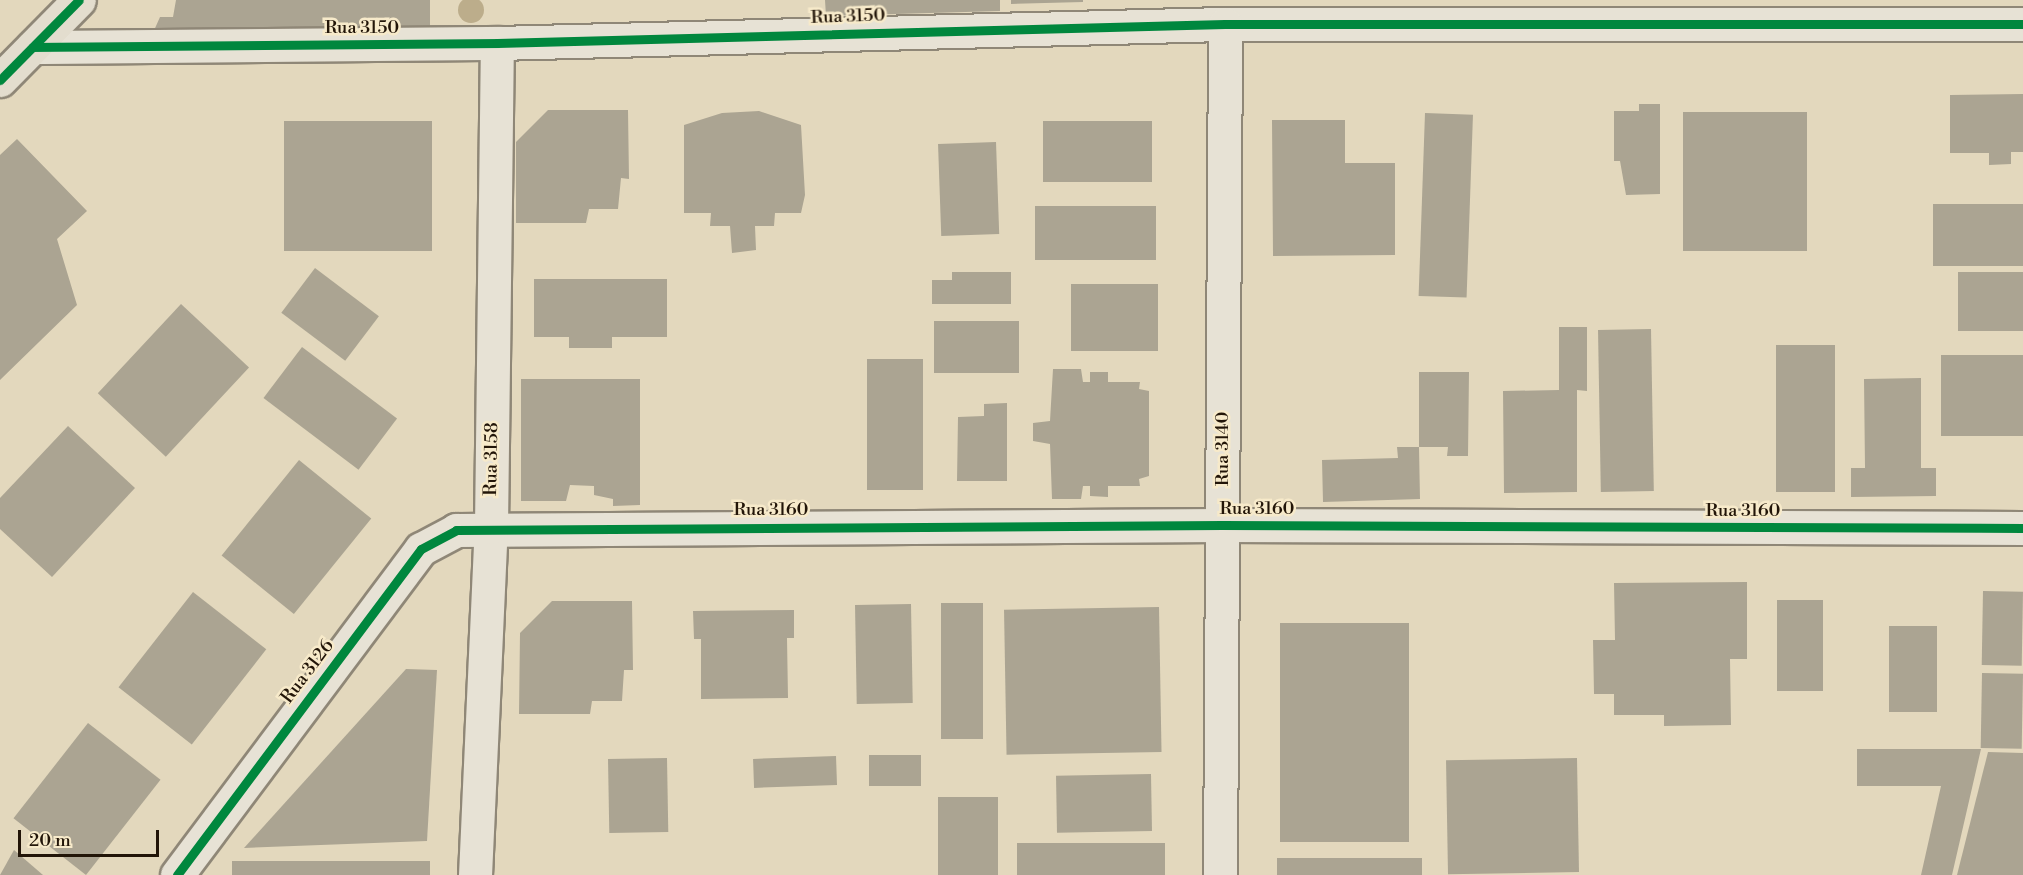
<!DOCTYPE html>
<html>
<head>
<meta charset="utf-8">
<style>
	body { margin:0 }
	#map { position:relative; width:2023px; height:875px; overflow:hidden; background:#e3d8bd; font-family:"Libre Bodoni",serif }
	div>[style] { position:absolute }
	.water>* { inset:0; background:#bcad8b }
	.round { border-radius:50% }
	.building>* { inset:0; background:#aba492; transform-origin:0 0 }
	.roads { filter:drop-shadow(2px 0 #8f8777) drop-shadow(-2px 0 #8f8777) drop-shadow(0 2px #8f8777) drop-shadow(0 -2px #8f8777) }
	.street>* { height:33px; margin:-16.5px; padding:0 16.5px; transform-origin:16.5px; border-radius:16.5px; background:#e7e2d5 }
	.primary>* { height:33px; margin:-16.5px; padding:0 16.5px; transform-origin:16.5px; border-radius:16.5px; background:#e3ddce }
	.cycleway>* { height:9px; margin:-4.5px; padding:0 4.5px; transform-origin:4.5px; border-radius:4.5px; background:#00873e }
	span { translate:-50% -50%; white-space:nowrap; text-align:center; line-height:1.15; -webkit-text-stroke:5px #f7eaca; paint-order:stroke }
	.street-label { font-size:18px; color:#221508 }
	.scale { position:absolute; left:18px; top:830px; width:141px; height:27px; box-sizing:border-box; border:3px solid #221508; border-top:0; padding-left:8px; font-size:18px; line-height:21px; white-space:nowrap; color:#221508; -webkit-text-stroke:4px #f7eaca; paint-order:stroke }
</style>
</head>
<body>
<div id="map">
	<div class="water">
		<i class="round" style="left:458px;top:-3px;width:26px;height:26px"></i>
	</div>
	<div class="building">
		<i style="clip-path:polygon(176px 0,430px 0,430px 30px,152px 35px,160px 17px,173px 17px)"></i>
		<i style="clip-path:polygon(825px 0,1000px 0,1000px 11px,826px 16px)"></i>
		<i style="clip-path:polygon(1011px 0,1083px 0,1083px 2px,1011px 4px)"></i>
		<i style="clip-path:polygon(2023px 94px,2023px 152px,2011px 152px,2011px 164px,1989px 165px,1989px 153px,1950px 153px,1950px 95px)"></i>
		<i style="clip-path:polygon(1639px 104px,1660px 104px,1660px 194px,1626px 195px,1620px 161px,1614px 161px,1614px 111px,1639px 111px)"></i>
		<i style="clip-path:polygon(548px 110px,628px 110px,629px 179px,621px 178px,618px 209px,589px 209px,586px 223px,516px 223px,516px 142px)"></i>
		<i style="clip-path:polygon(759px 111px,801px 125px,805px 195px,801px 213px,775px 213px,774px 226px,755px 226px,756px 250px,732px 253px,730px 226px,710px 226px,711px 213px,684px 213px,684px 125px,722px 113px)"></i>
		<i style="left:1807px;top:112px;width:139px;height:124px;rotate:90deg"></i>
		<i style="left:1425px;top:113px;width:48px;height:183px;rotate:2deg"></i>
		<i style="clip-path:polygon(1272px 120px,1345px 120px,1345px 163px,1395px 163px,1395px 255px,1273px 256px)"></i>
		<i style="left:432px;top:121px;width:130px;height:148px;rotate:90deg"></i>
		<i style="left:1043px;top:121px;width:109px;height:61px"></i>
		<i style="clip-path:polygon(17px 139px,87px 211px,57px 239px,77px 305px,0 380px,0 155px)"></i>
		<i style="left:996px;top:142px;width:92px;height:58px;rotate:88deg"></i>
		<i style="left:2023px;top:204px;width:62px;height:90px;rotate:90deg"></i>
		<i style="left:1035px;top:206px;width:121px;height:54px"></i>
		<i style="left:315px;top:268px;width:80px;height:56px;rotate:37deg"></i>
		<i style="clip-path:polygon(952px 272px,1011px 272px,1011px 304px,932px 304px,932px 280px,952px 280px)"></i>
		<i style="left:1958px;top:272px;width:65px;height:59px"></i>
		<i style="clip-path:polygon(534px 279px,667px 279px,667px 337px,612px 337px,612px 348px,569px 348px,569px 337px,534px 337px)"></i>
		<i style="left:1071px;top:284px;width:87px;height:67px"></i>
		<i style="left:181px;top:304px;width:93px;height:122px;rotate:43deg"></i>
		<i style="left:934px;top:321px;width:85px;height:52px"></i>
		<i style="clip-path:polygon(1559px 327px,1587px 327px,1587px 391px,1577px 390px,1577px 492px,1504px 493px,1503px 391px,1559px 390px)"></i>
		<i style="left:1651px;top:329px;width:162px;height:53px;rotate:89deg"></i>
		<i style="left:1776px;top:345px;width:59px;height:147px"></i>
		<i style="left:302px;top:347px;width:119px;height:64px;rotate:37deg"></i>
		<i style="left:2023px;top:355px;width:81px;height:82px;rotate:90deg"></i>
		<i style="left:867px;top:359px;width:56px;height:131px"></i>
		<i style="clip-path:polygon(1053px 369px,1081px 369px,1083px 382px,1090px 382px,1090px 372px,1108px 372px,1108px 382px,1140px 382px,1139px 389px,1149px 391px,1149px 476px,1139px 479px,1140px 486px,1108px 486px,1108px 497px,1090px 496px,1090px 486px,1083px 486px,1081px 499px,1052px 499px,1050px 444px,1033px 441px,1033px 423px,1050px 421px)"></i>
		<i style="clip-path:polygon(1419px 372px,1469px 372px,1468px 456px,1447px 456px,1448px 447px,1419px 447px)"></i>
		<i style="clip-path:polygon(1921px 378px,1921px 468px,1936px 468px,1936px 496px,1851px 497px,1851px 468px,1865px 468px,1864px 379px)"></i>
		<i style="clip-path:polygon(521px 379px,640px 379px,640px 505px,613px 506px,613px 499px,594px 495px,594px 486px,570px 485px,566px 501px,521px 501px)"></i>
		<i style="clip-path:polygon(1007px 403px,1007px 481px,957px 481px,958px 417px,984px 416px,984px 404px)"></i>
		<i style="clip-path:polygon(68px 426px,135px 488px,52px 577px,0 529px,0 498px)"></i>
		<i style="clip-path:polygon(1397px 447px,1419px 447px,1420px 499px,1323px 502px,1322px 460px,1398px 458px)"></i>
		<i style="left:299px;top:460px;width:93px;height:123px;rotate:39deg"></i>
		<i style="clip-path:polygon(1747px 582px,1747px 659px,1730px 659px,1731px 725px,1664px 726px,1664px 715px,1614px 715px,1614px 694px,1594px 694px,1593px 640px,1615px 640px,1614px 583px)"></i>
		<i style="left:1983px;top:591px;width:40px;height:74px;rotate:1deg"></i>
		<i style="left:193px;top:592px;width:93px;height:121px;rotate:38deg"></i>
		<i style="left:1777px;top:600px;width:46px;height:91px"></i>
		<i style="clip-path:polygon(552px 601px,632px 601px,633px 670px,624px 670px,622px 701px,592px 701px,590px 714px,519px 714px,520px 633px)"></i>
		<i style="left:983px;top:603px;width:136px;height:42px;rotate:90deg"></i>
		<i style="left:911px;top:604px;width:99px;height:56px;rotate:89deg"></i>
		<i style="left:1159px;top:607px;width:145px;height:155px;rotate:89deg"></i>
		<i style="clip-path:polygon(794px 610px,794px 638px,787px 638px,788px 698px,701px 699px,701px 639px,694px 639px,693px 611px)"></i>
		<i style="left:1280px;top:623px;width:129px;height:219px"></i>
		<i style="left:1889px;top:626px;width:48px;height:86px"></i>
		<i style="clip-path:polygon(406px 669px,437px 670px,427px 841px,244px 848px)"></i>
		<i style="left:1982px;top:673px;width:41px;height:75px;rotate:1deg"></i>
		<i style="left:88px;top:723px;width:92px;height:121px;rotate:38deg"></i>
		<i style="clip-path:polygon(1857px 749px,1981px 749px,1952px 875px,1921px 875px,1941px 786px,1857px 786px)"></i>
		<i style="clip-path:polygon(1988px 752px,2023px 753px,2023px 875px,1957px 875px)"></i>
		<i style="left:869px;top:755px;width:52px;height:31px"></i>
		<i style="left:836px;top:756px;width:29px;height:83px;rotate:88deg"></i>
		<i style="left:667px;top:758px;width:74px;height:59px;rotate:89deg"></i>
		<i style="left:1577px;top:758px;width:114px;height:131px;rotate:89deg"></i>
		<i style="left:1151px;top:774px;width:57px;height:95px;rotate:89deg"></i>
		<i style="left:938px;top:797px;width:60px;height:78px"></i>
		<i style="left:1165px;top:843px;width:32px;height:148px;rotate:90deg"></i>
		<i style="clip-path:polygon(14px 850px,43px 875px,0 875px)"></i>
		<i style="left:1277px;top:858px;width:145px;height:17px"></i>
		<i style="left:232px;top:861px;width:198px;height:14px"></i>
	</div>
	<div class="roads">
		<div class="street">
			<i style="left:33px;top:47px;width:464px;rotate:-0.5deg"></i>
			<i style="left:497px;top:43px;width:728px;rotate:-1.5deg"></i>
			<i style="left:1225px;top:24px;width:798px"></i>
			<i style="left:177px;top:875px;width:407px;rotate:-53.2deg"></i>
			<i style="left:421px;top:549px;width:40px;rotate:-28deg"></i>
			<i style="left:456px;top:530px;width:766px;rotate:-0.37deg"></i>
			<i style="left:1222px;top:525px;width:801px;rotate:0.21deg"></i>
			<i style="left:475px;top:875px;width:348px;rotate:-87.4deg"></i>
			<i style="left:491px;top:527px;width:484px;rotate:-89.3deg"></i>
			<i style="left:1220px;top:875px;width:851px;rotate:-89.66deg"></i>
		</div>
		<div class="primary">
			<i style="left:0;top:80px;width:112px;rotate:-45.4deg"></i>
		</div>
	</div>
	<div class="cycleway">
		<i style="left:33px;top:47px;width:464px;rotate:-0.5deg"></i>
		<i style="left:497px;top:43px;width:728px;rotate:-1.5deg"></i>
		<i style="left:1225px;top:24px;width:798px"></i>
		<i style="left:0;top:80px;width:112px;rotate:-45.4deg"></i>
		<i style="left:177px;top:875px;width:407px;rotate:-53.2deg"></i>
		<i style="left:421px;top:549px;width:40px;rotate:-28deg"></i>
		<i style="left:456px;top:530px;width:766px;rotate:-0.37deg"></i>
		<i style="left:1222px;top:525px;width:801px;rotate:0.21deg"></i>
	</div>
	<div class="street-label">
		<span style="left:848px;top:17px;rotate:-2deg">Rua 3150</span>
		<span style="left:362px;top:28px">Rua 3150</span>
		<span style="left:1223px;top:449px;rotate:-90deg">Rua 3140</span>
		<span style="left:492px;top:459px;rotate:-89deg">Rua 3158</span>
		<span style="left:1257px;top:509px">Rua 3160</span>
		<span style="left:771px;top:510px">Rua 3160</span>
		<span style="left:1743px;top:511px">Rua 3160</span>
		<span style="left:308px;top:672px;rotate:-53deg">Rua 3126</span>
	</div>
	<div class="scale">20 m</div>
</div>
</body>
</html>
